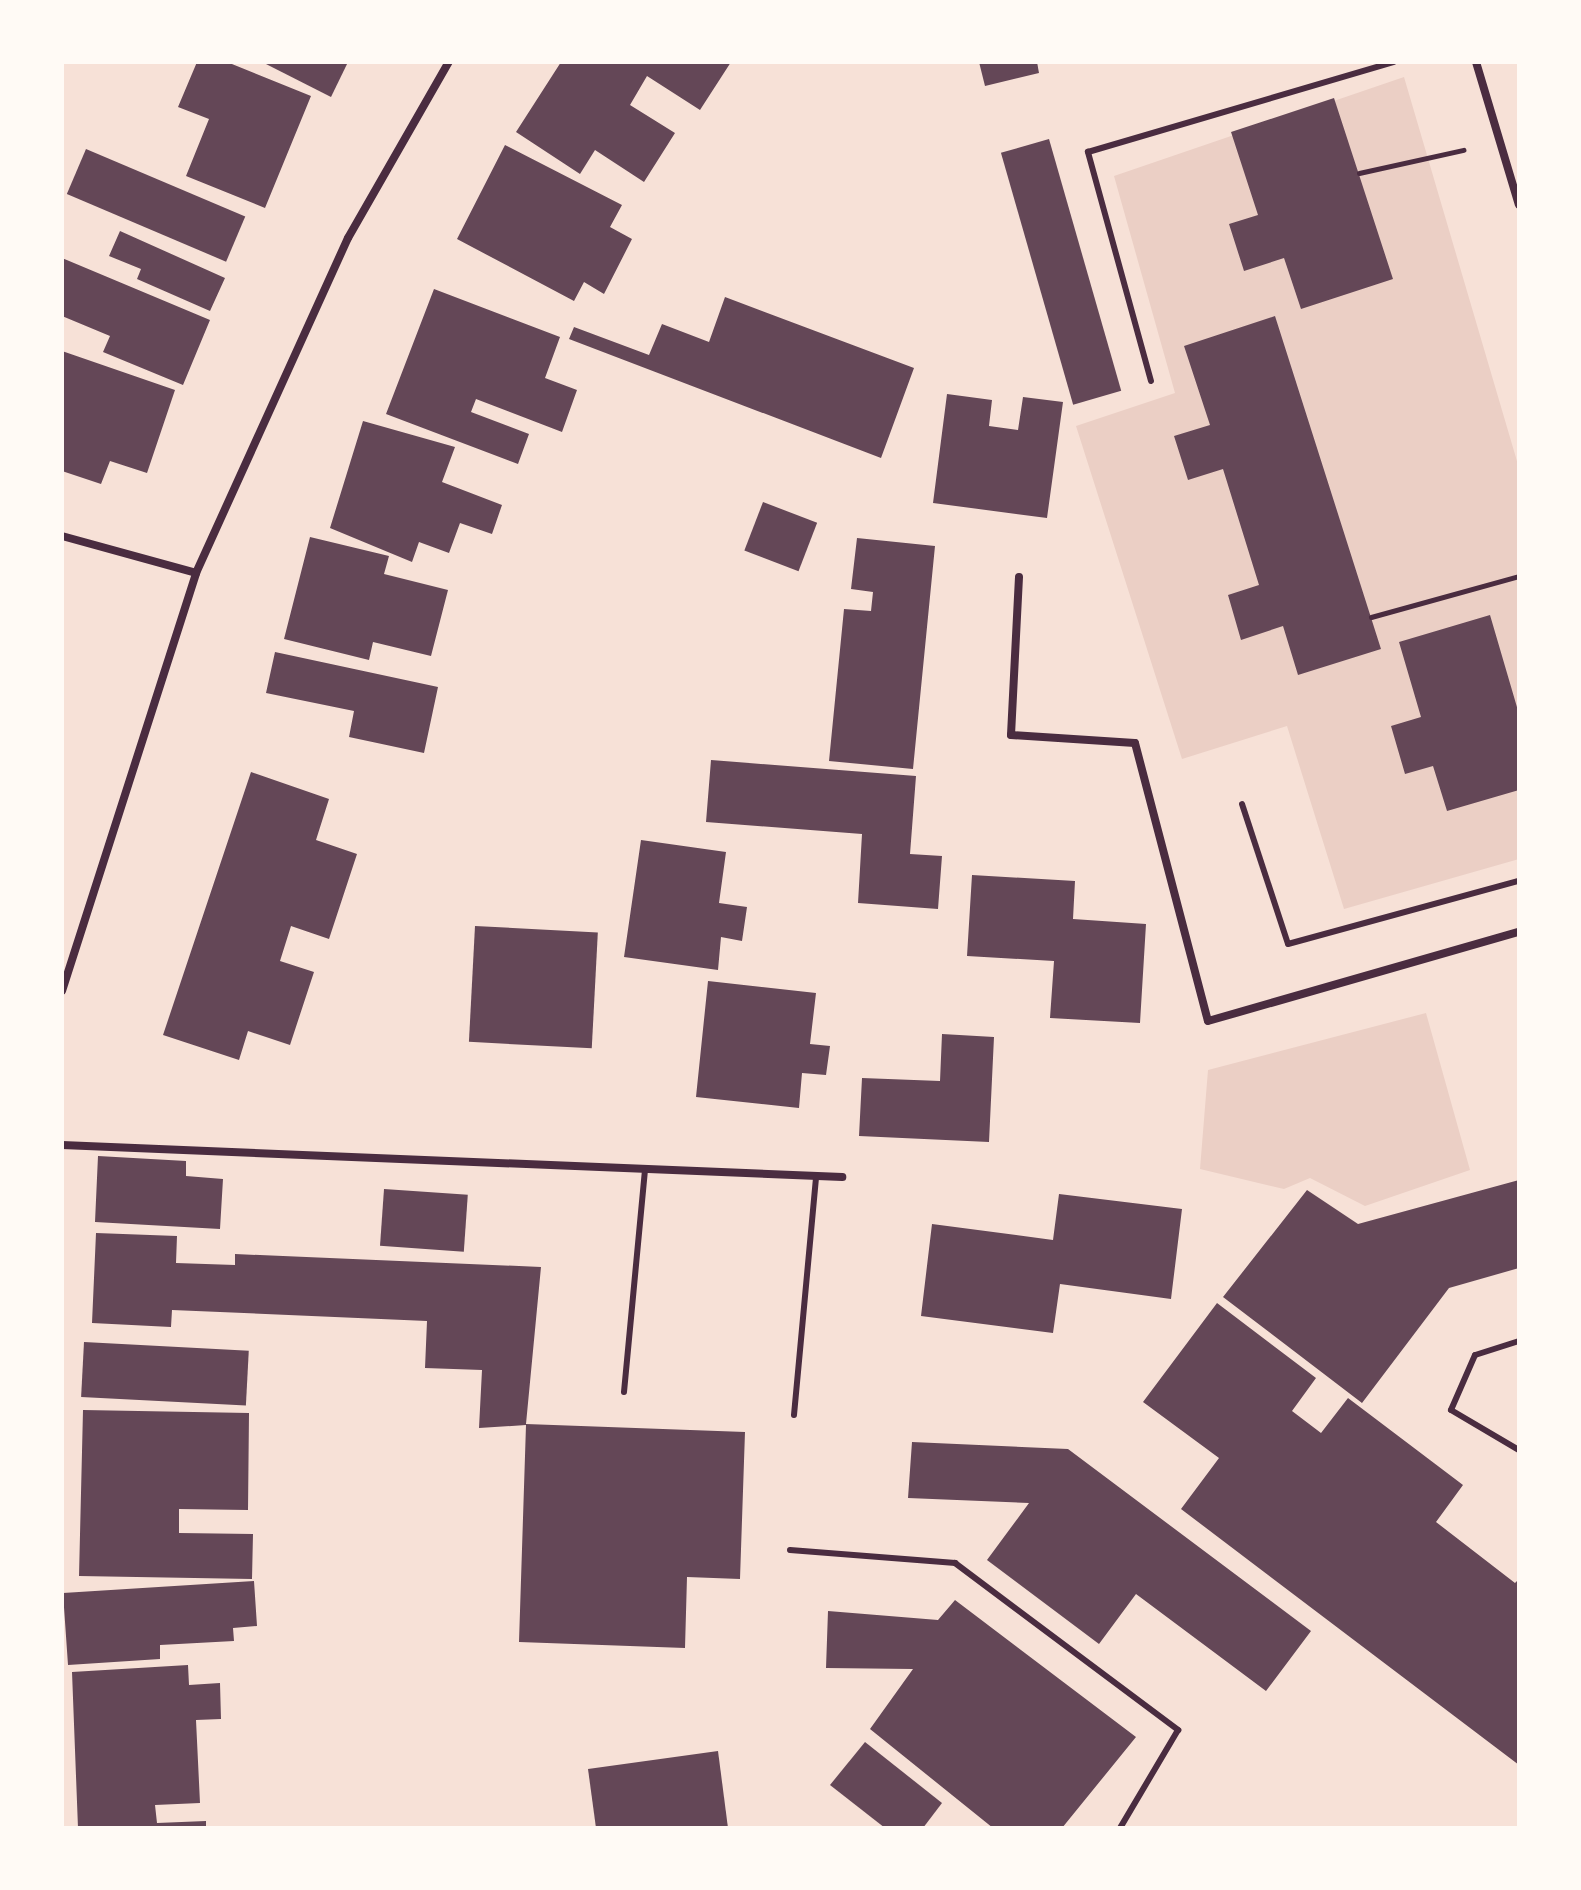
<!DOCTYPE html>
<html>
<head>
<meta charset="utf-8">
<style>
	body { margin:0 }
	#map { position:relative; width:1581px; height:1890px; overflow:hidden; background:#f7e1d7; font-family:"PT Sans Narrow",sans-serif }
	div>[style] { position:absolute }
	.green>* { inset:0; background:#ebcfc5 }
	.building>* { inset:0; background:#644757; transform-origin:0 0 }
	.path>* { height:5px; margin:-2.5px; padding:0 2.5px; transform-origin:2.5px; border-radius:2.5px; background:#4a2c40 }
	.service>* { height:6px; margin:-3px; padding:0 3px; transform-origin:3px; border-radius:3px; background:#4a2c40 }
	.minor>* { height:8px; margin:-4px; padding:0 4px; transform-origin:4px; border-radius:4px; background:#4a2c40 }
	span { translate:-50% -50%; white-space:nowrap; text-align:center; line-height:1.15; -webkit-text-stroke:8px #fffaf5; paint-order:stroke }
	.frame { position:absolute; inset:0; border:64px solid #fffaf5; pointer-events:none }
</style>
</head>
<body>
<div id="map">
	<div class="green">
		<i style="clip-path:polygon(1404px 77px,1519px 468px,1519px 859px,1344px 909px,1287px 726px,1182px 759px,1076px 426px,1175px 393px,1114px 176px)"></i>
		<i style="clip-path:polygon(1426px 1013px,1470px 1170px,1365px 1206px,1310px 1178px,1284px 1189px,1200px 1169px,1208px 1070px)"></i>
	</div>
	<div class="building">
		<i style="clip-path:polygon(197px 62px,227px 62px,311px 96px,265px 208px,186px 176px,209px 119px,178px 107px)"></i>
		<i style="clip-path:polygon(262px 62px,348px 62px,331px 97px)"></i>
		<i style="clip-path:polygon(561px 62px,731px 62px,700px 110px,647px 76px,630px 105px,675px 133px,644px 182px,595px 150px,580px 174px,516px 132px)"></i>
		<i style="clip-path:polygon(979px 62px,1037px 62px,1039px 73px,985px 86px)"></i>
		<i style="clip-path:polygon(1334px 98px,1393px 279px,1301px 309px,1284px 258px,1244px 271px,1229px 224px,1258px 215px,1231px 132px)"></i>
		<i style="left:1049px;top:139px;width:262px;height:50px;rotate:74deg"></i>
		<i style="clip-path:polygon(505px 145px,622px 205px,610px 227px,632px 239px,604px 294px,584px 282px,574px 301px,457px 239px)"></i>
		<i style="left:86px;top:149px;width:173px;height:49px;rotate:23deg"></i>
		<i style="clip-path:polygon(120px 231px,225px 278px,210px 311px,137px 279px,141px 269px,109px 256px)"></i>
		<i style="clip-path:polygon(62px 258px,210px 320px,183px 385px,103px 352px,110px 336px,62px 316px)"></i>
		<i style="clip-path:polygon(434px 289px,560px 337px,545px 378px,577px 390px,562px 432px,476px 399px,471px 412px,529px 434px,518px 464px,386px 414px)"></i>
		<i style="clip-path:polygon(725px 297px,914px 368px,881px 458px,569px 339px,574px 327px,649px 355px,662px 324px,709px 342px)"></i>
		<i style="clip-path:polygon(1275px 316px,1381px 649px,1298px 675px,1283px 626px,1241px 640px,1228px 595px,1259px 585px,1223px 469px,1188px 480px,1174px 436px,1210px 425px,1184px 346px)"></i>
		<i style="clip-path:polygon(62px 351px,175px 390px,147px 473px,110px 461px,101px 484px,62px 471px)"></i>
		<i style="clip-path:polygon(947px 394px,992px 400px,989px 426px,1018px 430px,1023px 397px,1063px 402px,1047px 518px,933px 503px)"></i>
		<i style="clip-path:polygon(363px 421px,455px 447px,442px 482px,502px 505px,492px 534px,460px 523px,449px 553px,419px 542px,412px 562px,330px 528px)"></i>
		<i style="left:763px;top:502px;width:58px;height:52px;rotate:21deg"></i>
		<i style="clip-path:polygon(310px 537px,389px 556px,384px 574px,448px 590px,431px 656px,373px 642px,369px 660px,284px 639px)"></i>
		<i style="clip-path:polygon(857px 538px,935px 546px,913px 769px,829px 761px,844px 609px,871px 611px,873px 592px,851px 589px)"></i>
		<i style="clip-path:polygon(1490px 615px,1519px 714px,1519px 790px,1447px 811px,1433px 766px,1405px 774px,1391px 726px,1421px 717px,1399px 642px)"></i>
		<i style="clip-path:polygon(275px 652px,438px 687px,424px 753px,349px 737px,354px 711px,266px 693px)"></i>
		<i style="clip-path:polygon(711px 760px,916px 776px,910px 854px,942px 856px,938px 909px,858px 903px,862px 834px,706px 822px)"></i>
		<i style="clip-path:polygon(251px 772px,329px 799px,316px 840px,357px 854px,329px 939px,291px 926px,280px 961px,314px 972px,290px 1045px,248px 1031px,239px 1060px,163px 1035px)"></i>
		<i style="clip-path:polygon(641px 840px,726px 852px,719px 903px,747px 907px,742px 941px,721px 937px,718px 970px,624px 957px)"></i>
		<i style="clip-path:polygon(972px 875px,1075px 881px,1073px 919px,1146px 924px,1140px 1023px,1050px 1018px,1054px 961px,967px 956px)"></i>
		<i style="left:475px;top:926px;width:123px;height:116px;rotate:3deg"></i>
		<i style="clip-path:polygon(708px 981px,816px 993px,810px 1044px,830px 1046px,826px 1075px,802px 1073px,799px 1108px,696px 1097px)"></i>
		<i style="clip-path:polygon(942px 1034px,994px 1037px,989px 1142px,859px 1136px,862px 1078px,940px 1081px)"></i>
		<i style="clip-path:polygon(98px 1156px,186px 1161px,186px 1176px,223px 1179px,220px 1229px,95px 1222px)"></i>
		<i style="clip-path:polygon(1519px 1180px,1519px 1268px,1449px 1288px,1362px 1403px,1223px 1297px,1307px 1190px,1358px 1224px)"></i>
		<i style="left:384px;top:1189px;width:84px;height:57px;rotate:4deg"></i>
		<i style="clip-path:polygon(1059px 1194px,1182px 1209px,1171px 1299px,1060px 1284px,1053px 1333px,921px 1316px,932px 1224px,1053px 1240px)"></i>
		<i style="clip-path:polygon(96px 1233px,177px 1236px,176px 1263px,235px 1265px,235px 1254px,541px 1267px,526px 1424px,745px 1432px,740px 1579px,687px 1577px,685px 1648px,519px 1642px,526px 1425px,479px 1428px,482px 1370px,425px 1368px,427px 1321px,172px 1310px,171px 1327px,92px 1323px)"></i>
		<i style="clip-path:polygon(1217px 1303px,1316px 1378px,1292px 1411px,1321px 1433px,1348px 1398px,1463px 1485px,1436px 1522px,1515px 1583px,1519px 1579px,1519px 1765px,1181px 1509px,1219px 1458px,1143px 1402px)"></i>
		<i style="left:84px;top:1342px;width:165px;height:55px;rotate:3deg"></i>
		<i style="clip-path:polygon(83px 1410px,249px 1413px,248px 1510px,179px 1509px,179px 1533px,253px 1534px,252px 1579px,79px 1576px)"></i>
		<i style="clip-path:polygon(912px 1442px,1068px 1449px,1311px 1631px,1266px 1691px,1136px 1594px,1099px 1644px,987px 1560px,1029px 1503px,908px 1498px)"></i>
		<i style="clip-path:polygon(254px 1581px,257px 1626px,233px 1628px,234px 1641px,160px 1645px,160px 1659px,68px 1665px,63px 1593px)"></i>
		<i style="clip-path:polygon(955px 1600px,1136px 1737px,1062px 1828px,993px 1828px,870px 1729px,913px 1669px,826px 1668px,828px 1611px,938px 1620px)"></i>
		<i style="clip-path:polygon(188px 1665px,189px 1685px,220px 1683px,221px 1719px,196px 1720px,200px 1803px,155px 1805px,157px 1823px,206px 1821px,206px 1828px,78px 1828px,72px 1672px)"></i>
		<i style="clip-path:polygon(865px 1742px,942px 1803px,923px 1828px,885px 1828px,830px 1785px)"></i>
		<i style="clip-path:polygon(718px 1751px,728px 1828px,596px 1828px,588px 1769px)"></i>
	</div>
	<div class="path">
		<i style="left:1359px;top:173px;width:107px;rotate:-12.5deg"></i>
		<i style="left:1371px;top:617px;width:154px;rotate:-15.5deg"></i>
	</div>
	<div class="service">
		<i style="left:1151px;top:381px;width:238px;rotate:-105.4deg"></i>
		<i style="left:1088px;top:152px;width:319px;rotate:-16.4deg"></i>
		<i style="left:1242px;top:804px;width:147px;rotate:71.8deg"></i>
		<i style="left:1288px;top:944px;width:239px;rotate:-15.3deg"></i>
		<i style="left:1519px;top:1341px;width:46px;rotate:162.3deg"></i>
		<i style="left:1475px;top:1355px;width:60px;rotate:113.6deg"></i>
		<i style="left:1451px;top:1410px;width:79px;rotate:30.5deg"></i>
		<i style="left:624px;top:1392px;width:224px;rotate:-84.6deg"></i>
		<i style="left:794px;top:1415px;width:240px;rotate:-84.7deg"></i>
		<i style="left:790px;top:1550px;width:166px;rotate:4.5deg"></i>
		<i style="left:955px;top:1563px;width:279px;rotate:36.8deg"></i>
		<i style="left:1178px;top:1730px;width:114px;rotate:120.6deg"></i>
	</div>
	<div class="minor">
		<i style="left:1476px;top:62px;width:149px;rotate:73.3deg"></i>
		<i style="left:62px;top:536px;width:139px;rotate:15.4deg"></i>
		<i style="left:1019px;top:577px;width:158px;rotate:92.9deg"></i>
		<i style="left:1011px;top:735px;width:124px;rotate:3.7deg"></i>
		<i style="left:1135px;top:743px;width:287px;rotate:75.3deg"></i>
		<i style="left:1208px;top:1021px;width:323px;rotate:-16deg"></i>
		<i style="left:62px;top:991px;width:439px;rotate:-72.2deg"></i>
		<i style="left:196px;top:573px;width:368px;rotate:-65.6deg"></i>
		<i style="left:348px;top:238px;width:203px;rotate:-60.2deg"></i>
		<i style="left:62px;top:1145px;width:781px;rotate:2.35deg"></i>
	</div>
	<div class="frame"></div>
</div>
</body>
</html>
